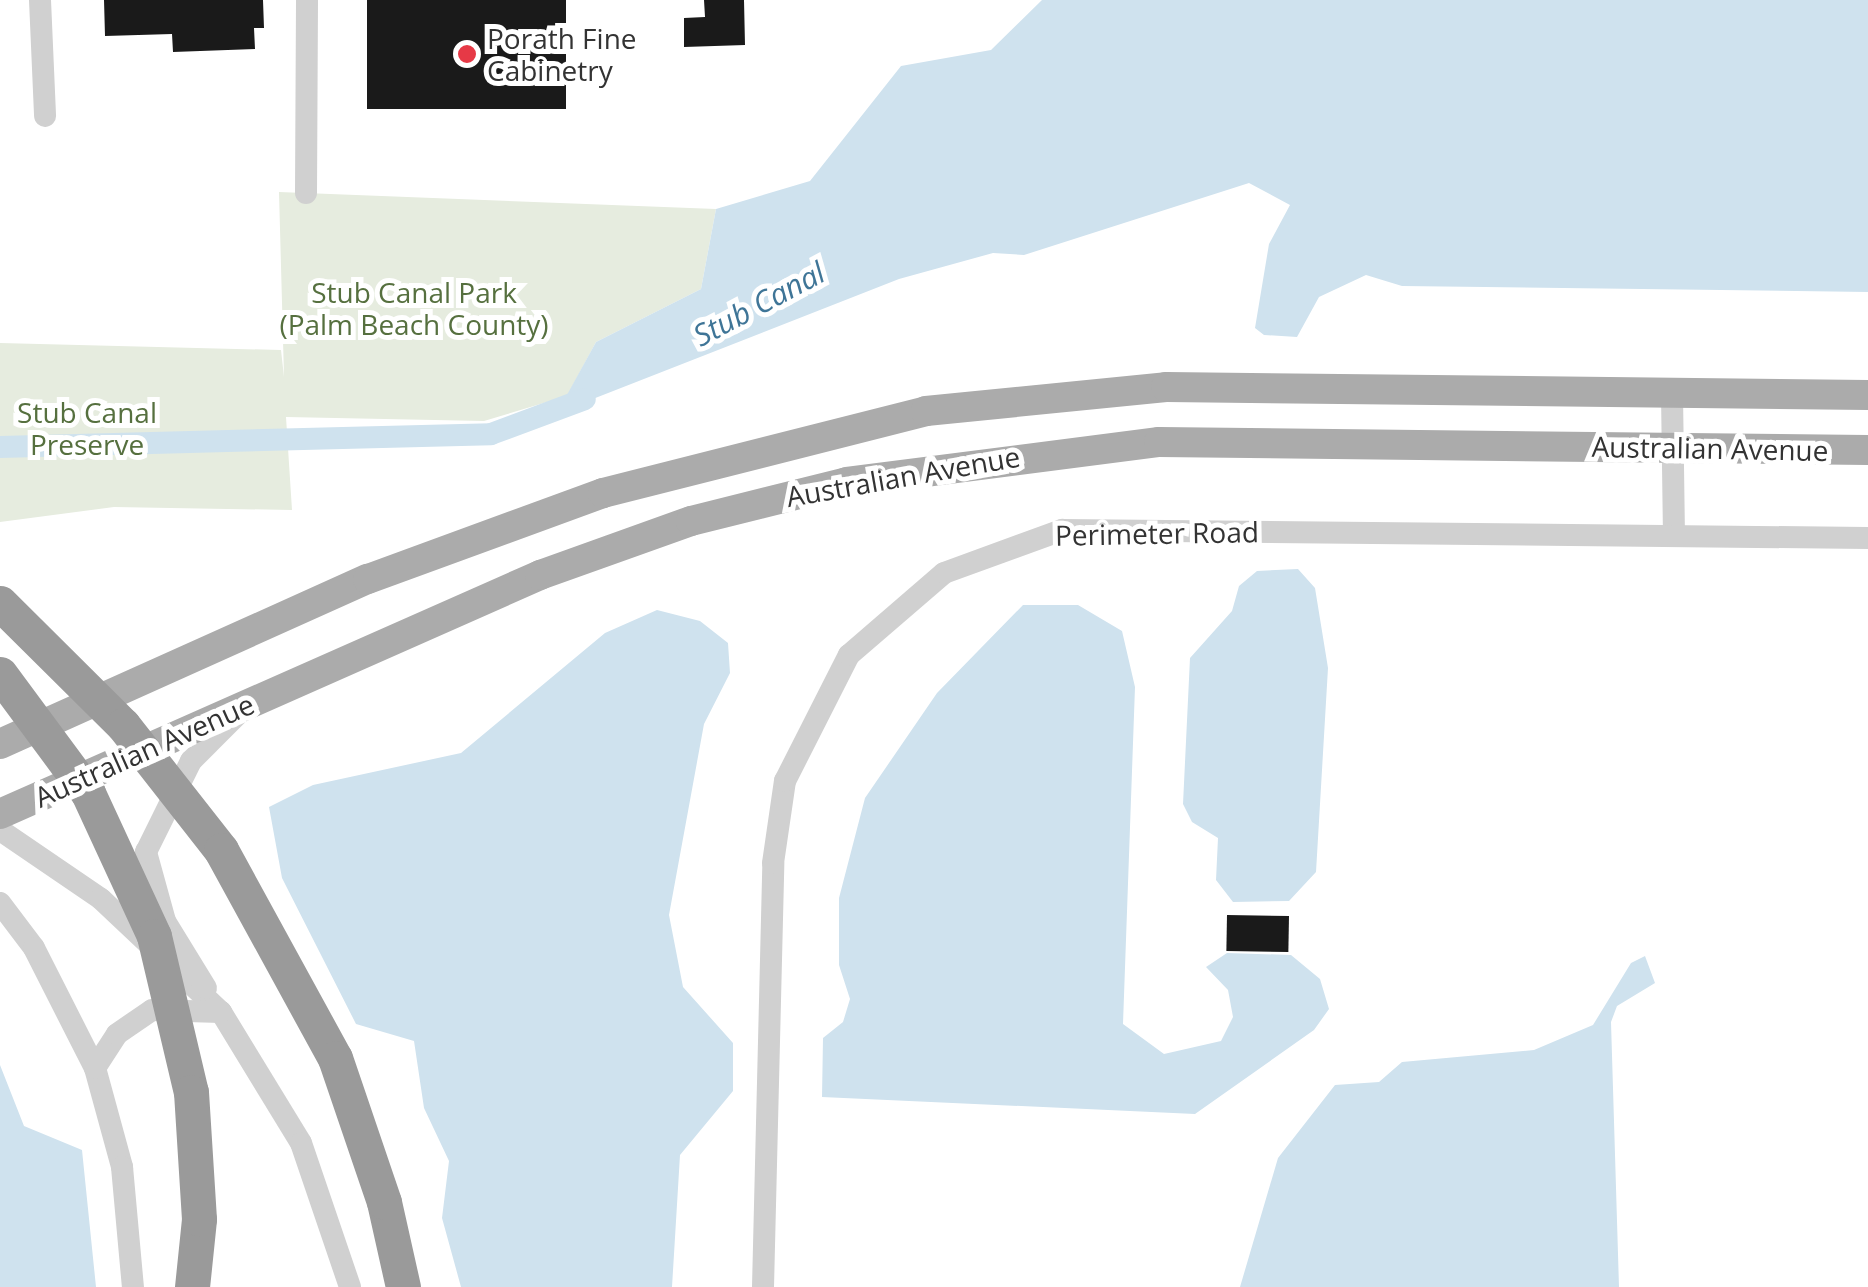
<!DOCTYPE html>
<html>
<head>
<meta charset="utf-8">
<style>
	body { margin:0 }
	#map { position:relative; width:1868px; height:1287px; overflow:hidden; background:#fff; font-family:"Open Sans",sans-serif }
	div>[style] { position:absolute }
	.green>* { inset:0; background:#e6ecdf }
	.water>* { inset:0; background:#cfe2ee }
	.canal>* { height:22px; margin:-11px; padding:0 11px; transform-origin:11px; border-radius:11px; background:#cfe2ee }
	.building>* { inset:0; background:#1a1a1a; transform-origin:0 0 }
	.minor>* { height:22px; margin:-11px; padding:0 11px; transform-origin:11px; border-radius:11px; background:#d0d0d0 }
	.major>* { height:30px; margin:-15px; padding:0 15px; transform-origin:15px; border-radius:15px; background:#ababab }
	.highway>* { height:35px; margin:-17.5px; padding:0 17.5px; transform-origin:17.5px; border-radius:17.5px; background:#9a9a9a }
	.highway-bridge>* { height:35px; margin:-17.5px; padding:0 17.5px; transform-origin:17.5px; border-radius:17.5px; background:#9a9a9a }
	.dots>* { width:28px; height:28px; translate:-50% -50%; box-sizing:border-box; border:5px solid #fff; border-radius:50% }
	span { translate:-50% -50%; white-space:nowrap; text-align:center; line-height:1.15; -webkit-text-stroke:10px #fff; paint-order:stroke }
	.poi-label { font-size:28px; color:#333 }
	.left { translate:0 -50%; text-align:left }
	.park-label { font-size:28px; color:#56703f }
	.street-label { font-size:28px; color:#333 }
	.water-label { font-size:30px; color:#3f7597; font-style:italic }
</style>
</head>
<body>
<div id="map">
	<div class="green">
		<i style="clip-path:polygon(279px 192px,716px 209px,701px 289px,596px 342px,567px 396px,484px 421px,286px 417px,292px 510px,114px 507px,0 522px,0 343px,281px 350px,284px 377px)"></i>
	</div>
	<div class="water">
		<i style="clip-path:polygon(1042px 0,1868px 0,1868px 292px,1402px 286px,1366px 275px,1319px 297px,1297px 337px,1264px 335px,1255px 328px,1269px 244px,1290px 205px,1249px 183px,1024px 255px,993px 253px,899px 279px,557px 413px,596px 342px,701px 289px,716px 209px,810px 181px,901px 66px,991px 50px)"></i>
		<i style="clip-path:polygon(1298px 569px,1315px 588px,1328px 668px,1316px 872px,1289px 901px,1233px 902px,1216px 880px,1218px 838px,1192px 822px,1183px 804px,1190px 658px,1232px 611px,1239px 586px,1257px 571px)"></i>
		<i style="clip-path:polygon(1023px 605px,1078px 605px,1122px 631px,1135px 687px,1123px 1024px,1164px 1054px,1221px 1041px,1233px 1017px,1228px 990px,1206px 967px,1227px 953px,1291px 955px,1320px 979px,1329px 1009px,1314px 1030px,1195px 1114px,822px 1097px,823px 1038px,843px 1022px,850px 999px,839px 965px,839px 898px,865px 798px,937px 693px)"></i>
		<i style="clip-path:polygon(657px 610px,700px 621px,728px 643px,730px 673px,704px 724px,669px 915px,683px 987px,733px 1043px,733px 1091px,680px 1155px,672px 1287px,461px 1287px,442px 1218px,449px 1161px,424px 1108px,414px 1041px,356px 1024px,282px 878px,269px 807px,313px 785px,461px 753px,605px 633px)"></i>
		<i style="clip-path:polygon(1645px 956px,1655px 983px,1617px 1006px,1611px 1022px,1619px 1287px,1240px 1287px,1278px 1158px,1335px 1085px,1379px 1082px,1402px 1062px,1534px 1050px,1593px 1025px,1631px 963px)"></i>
		<i style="clip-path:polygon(0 1065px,24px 1126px,82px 1150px,96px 1287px,0 1287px)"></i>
	</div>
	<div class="canal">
		<i style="left:0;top:447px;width:491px;rotate:-1.5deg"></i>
		<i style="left:491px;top:434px;width:100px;rotate:-20.4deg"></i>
	</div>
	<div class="building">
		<i style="clip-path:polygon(104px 0,263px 0,264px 28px,254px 28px,255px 49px,173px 52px,172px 34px,105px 36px)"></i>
		<i style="left:367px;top:0;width:199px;height:109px"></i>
		<i style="clip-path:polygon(704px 0,744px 0,745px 45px,684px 47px,684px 18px,705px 17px)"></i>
		<i style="left:1227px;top:915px;width:62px;height:36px;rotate:1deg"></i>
	</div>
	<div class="minor">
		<i style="left:40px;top:0;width:116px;rotate:87.5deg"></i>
		<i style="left:306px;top:193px;width:193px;rotate:-89.7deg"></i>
		<i style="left:1672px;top:394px;width:142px;rotate:89.2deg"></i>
		<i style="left:0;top:830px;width:122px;rotate:34.3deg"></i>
		<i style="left:101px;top:899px;width:165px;rotate:43.3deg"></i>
		<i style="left:221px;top:1012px;width:153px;rotate:58.6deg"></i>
		<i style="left:301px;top:1143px;width:152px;rotate:71.2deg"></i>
		<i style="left:0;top:903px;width:56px;rotate:52.9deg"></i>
		<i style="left:34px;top:948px;width:135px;rotate:63.1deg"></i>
		<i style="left:95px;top:1068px;width:103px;rotate:74.7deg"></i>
		<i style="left:122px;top:1167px;width:121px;rotate:84.8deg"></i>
		<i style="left:206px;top:988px;width:79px;rotate:-121.5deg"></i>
		<i style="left:165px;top:921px;width:72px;rotate:-105.4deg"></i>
		<i style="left:146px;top:852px;width:102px;rotate:-63.7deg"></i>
		<i style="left:191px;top:761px;width:65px;rotate:-45deg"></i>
		<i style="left:95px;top:1068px;width:40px;rotate:-57.1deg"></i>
		<i style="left:117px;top:1034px;width:42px;rotate:-34.4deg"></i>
		<i style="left:152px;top:1010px;width:69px;rotate:1.7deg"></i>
		<i style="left:763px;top:1287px;width:424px;rotate:-88.6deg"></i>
		<i style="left:773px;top:863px;width:83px;rotate:-81.7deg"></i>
		<i style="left:785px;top:781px;width:141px;rotate:-63.1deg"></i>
		<i style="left:849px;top:655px;width:125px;rotate:-40.8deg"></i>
		<i style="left:944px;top:573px;width:126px;rotate:-20deg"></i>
		<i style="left:1062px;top:530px;width:806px;rotate:0.57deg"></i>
	</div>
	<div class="major">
		<i style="left:0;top:744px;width:403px;rotate:-24.2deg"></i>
		<i style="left:368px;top:579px;width:250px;rotate:-20.1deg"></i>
		<i style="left:603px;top:493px;width:333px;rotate:-14.2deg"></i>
		<i style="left:926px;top:411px;width:241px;rotate:-5.7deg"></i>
		<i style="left:1166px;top:387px;width:702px;rotate:0.65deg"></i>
		<i style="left:0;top:814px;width:591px;rotate:-23.87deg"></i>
		<i style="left:540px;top:575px;width:160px;rotate:-19.7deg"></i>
		<i style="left:691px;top:521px;width:161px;rotate:-14deg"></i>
		<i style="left:847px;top:482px;width:315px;rotate:-7.3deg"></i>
		<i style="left:1159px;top:442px;width:709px;rotate:0.65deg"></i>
	</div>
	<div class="highway">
		<i style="left:384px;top:1202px;width:87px;rotate:77.4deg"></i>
		<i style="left:192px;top:1287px;width:68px;rotate:-84.1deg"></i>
	</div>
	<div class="highway-bridge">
		<i style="left:0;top:603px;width:173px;rotate:44.8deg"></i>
		<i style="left:123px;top:725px;width:159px;rotate:51.9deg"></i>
		<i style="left:221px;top:850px;width:237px;rotate:61.3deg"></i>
		<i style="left:335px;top:1058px;width:152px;rotate:71.2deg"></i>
		<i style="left:0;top:674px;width:148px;rotate:53.5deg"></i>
		<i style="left:88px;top:793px;width:157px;rotate:65.2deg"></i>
		<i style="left:154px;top:936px;width:160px;rotate:76.7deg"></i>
		<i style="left:191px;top:1092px;width:127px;rotate:86.4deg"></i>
	</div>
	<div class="dots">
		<i style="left:467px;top:54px;background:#e63946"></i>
	</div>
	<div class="poi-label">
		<span class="left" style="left:487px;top:54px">Porath Fine<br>Cabinetry</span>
	</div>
	<div class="park-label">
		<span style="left:414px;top:308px">Stub Canal Park<br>(Palm Beach County)</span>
		<span style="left:87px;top:428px">Stub Canal<br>Preserve</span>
	</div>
	<div class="street-label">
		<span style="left:1710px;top:448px;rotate:1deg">Australian Avenue</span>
		<span style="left:903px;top:476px;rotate:-10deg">Australian Avenue</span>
		<span style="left:1157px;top:533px;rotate:-1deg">Perimeter Road</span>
		<span style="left:144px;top:750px;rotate:-24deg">Australian Avenue</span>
	</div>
	<div class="water-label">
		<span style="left:759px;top:304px;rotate:-28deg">Stub Canal</span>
	</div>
</div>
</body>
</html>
